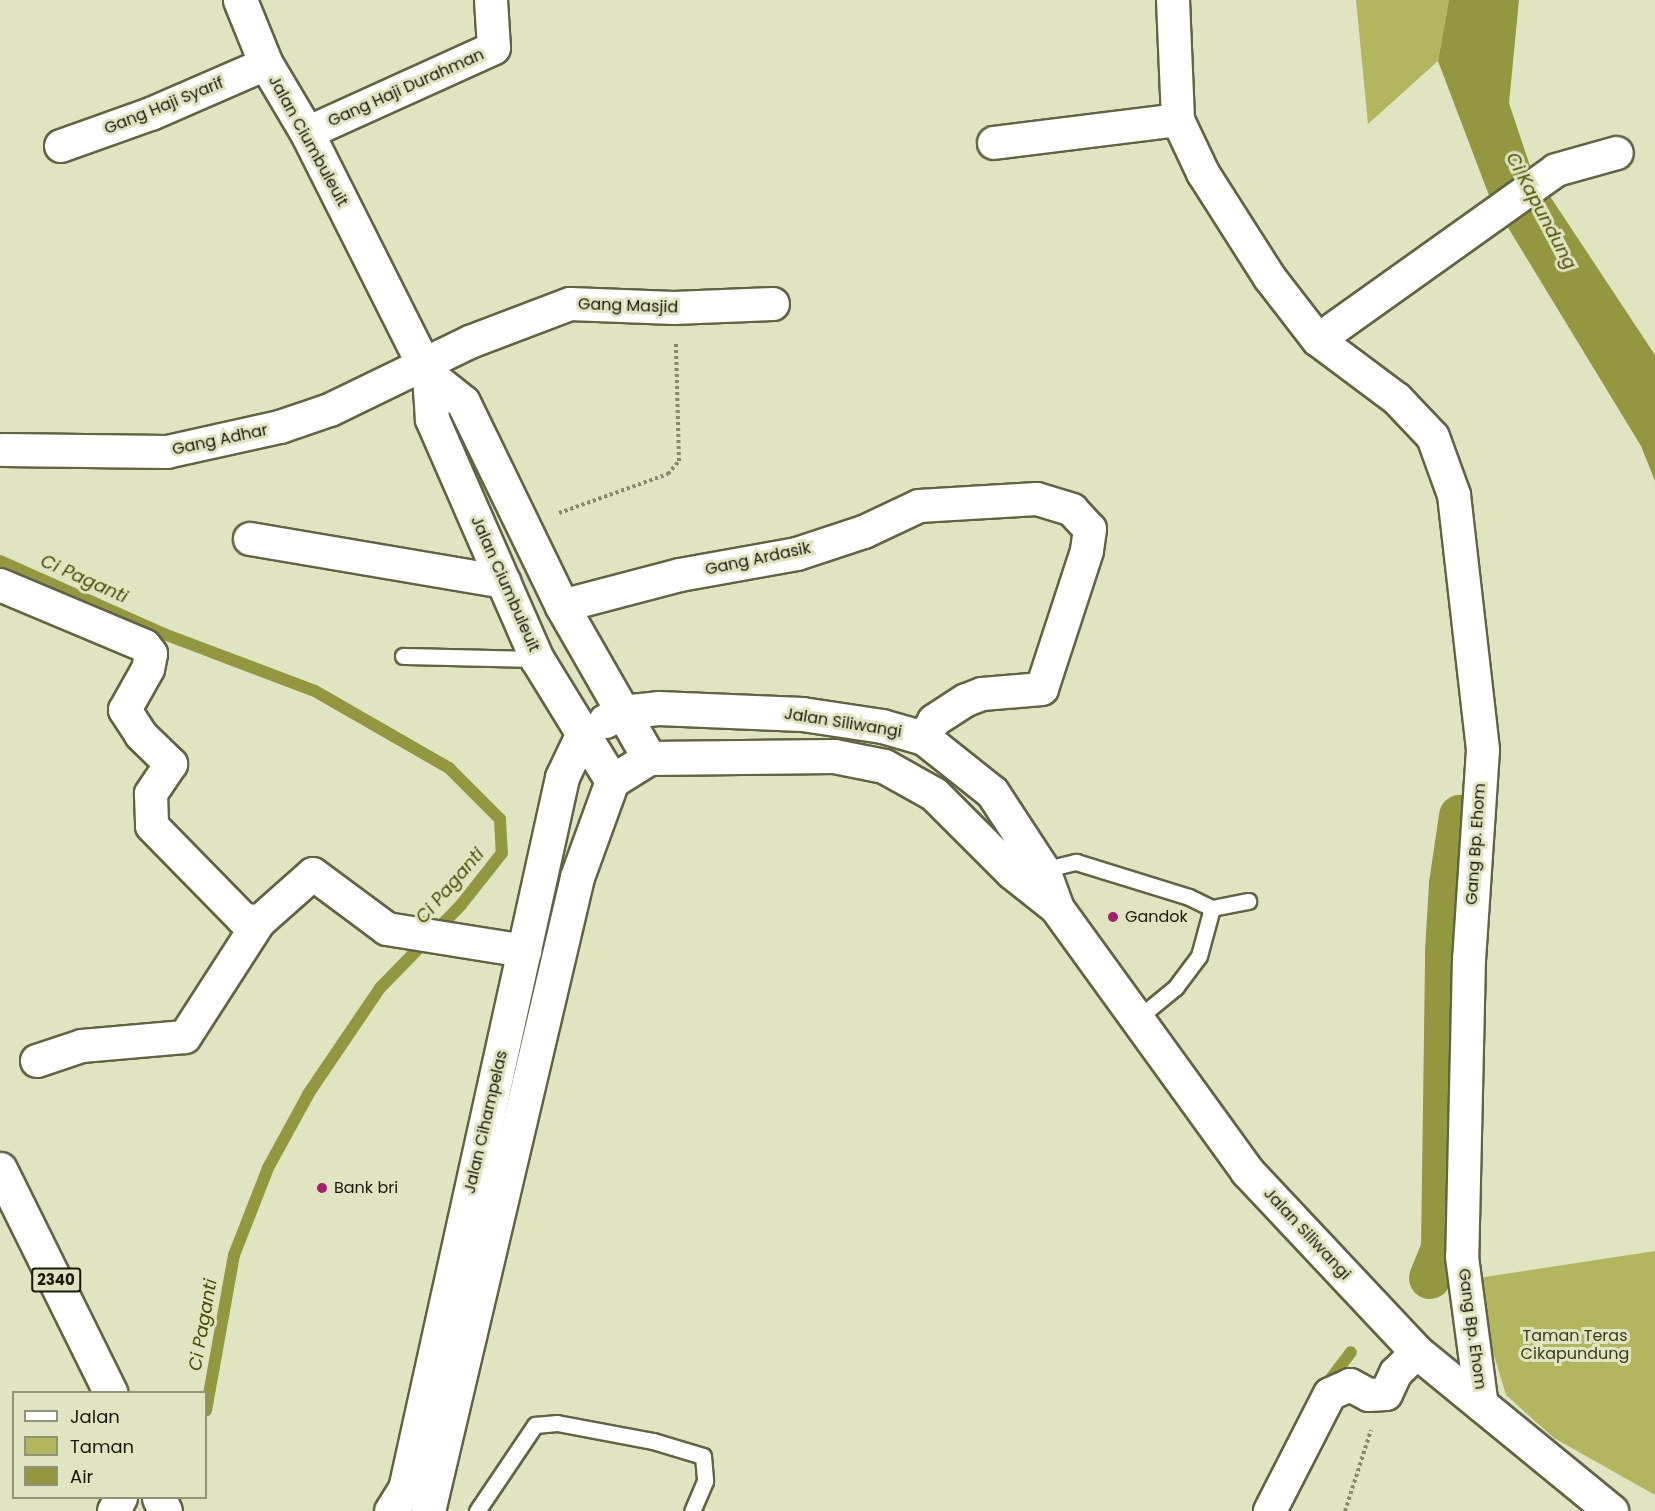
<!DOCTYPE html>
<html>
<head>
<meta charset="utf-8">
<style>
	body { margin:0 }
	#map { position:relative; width:1655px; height:1511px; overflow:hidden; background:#e1e4c0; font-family:Poppins,sans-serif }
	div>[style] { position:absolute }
	.green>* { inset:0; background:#b2b75f }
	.water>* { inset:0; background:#93973f }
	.stream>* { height:12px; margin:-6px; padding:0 6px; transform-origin:6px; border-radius:6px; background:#93973f }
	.canal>* { height:42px; margin:-21px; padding:0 21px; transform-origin:21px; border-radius:21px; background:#93973f }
	.path>* { height:4px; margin-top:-2px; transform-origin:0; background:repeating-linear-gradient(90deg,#86886f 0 3px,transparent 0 6px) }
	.roads { filter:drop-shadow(2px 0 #616343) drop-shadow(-2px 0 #616343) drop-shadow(0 2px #616343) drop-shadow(0 -2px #616343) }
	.lane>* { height:15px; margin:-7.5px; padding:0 7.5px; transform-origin:7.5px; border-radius:7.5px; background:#fff }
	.street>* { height:32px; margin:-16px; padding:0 16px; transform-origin:16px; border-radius:16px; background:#fff }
	.secondary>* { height:33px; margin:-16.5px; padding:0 16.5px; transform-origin:16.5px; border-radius:16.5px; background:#fff }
	.primary>* { height:33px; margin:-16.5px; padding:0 16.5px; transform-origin:16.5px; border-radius:16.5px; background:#fff }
	.dots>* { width:16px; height:16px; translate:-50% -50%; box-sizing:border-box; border:3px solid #e1e4c0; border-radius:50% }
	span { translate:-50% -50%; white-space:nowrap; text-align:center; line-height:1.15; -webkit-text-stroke:6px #e1e4c0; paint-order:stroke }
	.shield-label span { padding:2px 4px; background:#e1e4c0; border:2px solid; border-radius:4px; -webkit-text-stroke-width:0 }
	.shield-label { font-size:15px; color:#18190c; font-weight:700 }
	.street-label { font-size:16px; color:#18190c }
	.poi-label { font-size:16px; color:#18190c }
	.left { translate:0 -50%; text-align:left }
	.park-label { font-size:16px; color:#3a3c16 }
	.water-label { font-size:18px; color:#4b4d07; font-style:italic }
	.legend { position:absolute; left:12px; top:1391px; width:195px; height:108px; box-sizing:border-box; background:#e1e4c0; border:2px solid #919378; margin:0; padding:8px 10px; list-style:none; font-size:18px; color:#18190c }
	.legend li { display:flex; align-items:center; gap:12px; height:30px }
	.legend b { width:30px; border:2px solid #919378 }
</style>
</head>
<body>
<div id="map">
	<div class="green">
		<i style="clip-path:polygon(1356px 0,1449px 0,1438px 61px,1368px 124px)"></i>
		<i style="clip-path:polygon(1655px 1251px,1655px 1495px,1554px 1438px,1506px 1395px,1471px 1279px)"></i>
	</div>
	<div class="water">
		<i style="clip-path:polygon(1449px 0,1519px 0,1509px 103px,1530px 166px,1655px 355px,1655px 481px,1641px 446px,1490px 198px,1438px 61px)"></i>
	</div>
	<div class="stream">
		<i style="left:0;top:561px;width:180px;rotate:24deg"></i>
		<i style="left:164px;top:634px;width:161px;rotate:20.7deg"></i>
		<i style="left:315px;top:691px;width:155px;rotate:29.9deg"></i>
		<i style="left:449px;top:768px;width:72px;rotate:45deg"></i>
		<i style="left:500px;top:819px;width:34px;rotate:87deg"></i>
		<i style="left:502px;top:853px;width:66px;rotate:128.3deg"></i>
		<i style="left:461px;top:905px;width:116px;rotate:134.3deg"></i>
		<i style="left:380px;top:988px;width:127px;rotate:124.1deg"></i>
		<i style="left:309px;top:1093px;width:85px;rotate:118.7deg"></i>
		<i style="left:268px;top:1168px;width:93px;rotate:111.3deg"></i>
		<i style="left:234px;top:1255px;width:158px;rotate:100.2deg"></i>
		<i style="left:1323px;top:1389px;width:46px;rotate:-52.9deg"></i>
	</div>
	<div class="canal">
		<i style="left:1430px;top:1278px;width:31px;rotate:-68deg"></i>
		<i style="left:1442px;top:1249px;width:297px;rotate:-89.2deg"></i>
		<i style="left:1446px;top:952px;width:68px;rotate:-86.6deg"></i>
		<i style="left:1450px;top:884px;width:69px;rotate:-81.6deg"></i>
	</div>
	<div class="path">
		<i style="left:559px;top:513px;width:116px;rotate:-19.7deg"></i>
		<i style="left:668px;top:474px;width:17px;rotate:-50deg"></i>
		<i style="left:679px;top:461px;width:117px;rotate:-91.5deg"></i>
		<i style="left:1345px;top:1511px;width:85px;rotate:-72.2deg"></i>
	</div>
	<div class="roads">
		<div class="lane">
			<i style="left:403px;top:656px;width:134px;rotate:1.3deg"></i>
			<i style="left:1043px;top:870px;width:34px;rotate:-14deg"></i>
			<i style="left:1076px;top:862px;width:118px;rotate:17.2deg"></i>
			<i style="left:1189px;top:897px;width:25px;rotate:26deg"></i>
			<i style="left:1212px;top:908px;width:50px;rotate:105.2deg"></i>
			<i style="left:1199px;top:956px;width:39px;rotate:127deg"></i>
			<i style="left:1176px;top:987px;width:49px;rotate:140.8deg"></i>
			<i style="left:1212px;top:908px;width:37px;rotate:-11deg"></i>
			<i style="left:477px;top:1511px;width:104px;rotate:-56deg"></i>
			<i style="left:535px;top:1425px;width:22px;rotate:-5deg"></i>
			<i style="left:557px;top:1423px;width:98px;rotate:10.6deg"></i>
			<i style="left:653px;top:1441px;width:52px;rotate:16.7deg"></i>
			<i style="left:703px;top:1456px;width:25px;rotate:85deg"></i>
			<i style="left:705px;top:1481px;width:33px;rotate:113deg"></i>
		</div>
		<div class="street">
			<i style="left:1173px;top:0;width:120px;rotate:87.6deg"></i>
			<i style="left:1178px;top:120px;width:59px;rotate:64.7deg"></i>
			<i style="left:1203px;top:173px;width:125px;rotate:57.5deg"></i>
			<i style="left:1270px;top:278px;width:78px;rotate:52.3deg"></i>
			<i style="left:1318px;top:340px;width:99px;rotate:36.8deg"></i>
			<i style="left:1397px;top:399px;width:52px;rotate:46.5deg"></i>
			<i style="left:1433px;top:437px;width:62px;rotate:70.1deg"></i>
			<i style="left:1454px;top:495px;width:257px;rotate:83.5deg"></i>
			<i style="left:1483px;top:750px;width:209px;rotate:93.8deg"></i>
			<i style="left:1469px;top:959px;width:298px;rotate:91.3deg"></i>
			<i style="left:1462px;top:1257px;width:150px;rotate:82.4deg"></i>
			<i style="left:307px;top:133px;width:205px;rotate:-24.4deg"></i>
			<i style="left:494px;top:48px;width:48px;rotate:-93.6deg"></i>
			<i style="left:994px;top:143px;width:185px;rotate:-7.1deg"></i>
			<i style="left:61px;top:146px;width:96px;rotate:-19.6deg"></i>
			<i style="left:151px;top:114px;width:125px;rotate:-23.5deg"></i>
			<i style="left:1318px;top:340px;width:292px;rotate:-35.5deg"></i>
			<i style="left:1556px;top:170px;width:63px;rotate:-15.6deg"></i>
			<i style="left:3px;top:450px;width:164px;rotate:0.7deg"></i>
			<i style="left:167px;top:452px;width:116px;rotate:-12.5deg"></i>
			<i style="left:280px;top:427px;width:53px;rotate:-18.8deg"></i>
			<i style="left:330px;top:410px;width:156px;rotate:-25.9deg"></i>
			<i style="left:470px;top:342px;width:107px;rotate:-20.8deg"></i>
			<i style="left:570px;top:304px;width:104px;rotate:2.2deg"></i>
			<i style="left:674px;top:308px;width:99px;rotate:-2.3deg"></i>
			<i style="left:250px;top:539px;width:258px;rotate:9.6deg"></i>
			<i style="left:0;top:585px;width:157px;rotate:22.8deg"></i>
			<i style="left:145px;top:646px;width:10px;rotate:53deg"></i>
			<i style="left:151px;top:654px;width:15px;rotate:101deg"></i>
			<i style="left:148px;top:669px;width:47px;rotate:119.3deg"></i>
			<i style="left:125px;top:710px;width:30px;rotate:57deg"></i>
			<i style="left:141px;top:735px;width:42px;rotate:44deg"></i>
			<i style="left:171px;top:764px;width:36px;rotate:124deg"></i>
			<i style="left:151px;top:794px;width:32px;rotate:88deg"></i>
			<i style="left:152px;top:826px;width:130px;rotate:45.6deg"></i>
			<i style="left:243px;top:919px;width:16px;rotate:11deg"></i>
			<i style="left:259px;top:922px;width:72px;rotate:-41.6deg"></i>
			<i style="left:313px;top:874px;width:92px;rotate:36.6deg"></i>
			<i style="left:387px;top:929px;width:140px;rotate:9.1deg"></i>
			<i style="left:562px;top:606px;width:122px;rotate:-14.7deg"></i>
			<i style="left:680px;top:575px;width:119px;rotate:-10.2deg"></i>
			<i style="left:797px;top:554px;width:71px;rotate:-18.2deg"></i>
			<i style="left:864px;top:532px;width:61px;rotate:-25.3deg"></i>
			<i style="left:919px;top:506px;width:118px;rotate:-3.4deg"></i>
			<i style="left:1037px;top:499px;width:37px;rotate:17deg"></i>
			<i style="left:1072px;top:510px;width:26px;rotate:47deg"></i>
			<i style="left:1090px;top:529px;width:22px;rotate:98deg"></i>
			<i style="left:1087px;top:551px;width:145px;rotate:108.1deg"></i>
			<i style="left:1042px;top:689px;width:60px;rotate:175.2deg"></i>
			<i style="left:982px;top:694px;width:17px;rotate:159deg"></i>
			<i style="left:966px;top:700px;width:38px;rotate:147deg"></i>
			<i style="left:934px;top:721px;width:20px;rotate:120deg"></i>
			<i style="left:37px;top:1061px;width:47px;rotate:-18.4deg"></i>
			<i style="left:82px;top:1046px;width:103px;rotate:-5deg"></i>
			<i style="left:185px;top:1037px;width:137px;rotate:-57.2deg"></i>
			<i style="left:114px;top:1511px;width:15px;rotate:-62deg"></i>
			<i style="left:1270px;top:1511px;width:131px;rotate:-62.9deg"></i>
			<i style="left:1330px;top:1394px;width:22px;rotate:-24deg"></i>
			<i style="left:1350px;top:1385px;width:21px;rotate:28deg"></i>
			<i style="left:1369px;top:1395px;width:17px;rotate:-3deg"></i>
			<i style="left:1386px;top:1394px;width:23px;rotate:-65deg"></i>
			<i style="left:1396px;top:1373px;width:30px;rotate:-45deg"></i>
		</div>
		<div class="secondary">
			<i style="left:240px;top:0;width:69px;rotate:67.9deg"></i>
			<i style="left:266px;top:64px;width:80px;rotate:59.3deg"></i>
			<i style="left:307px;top:133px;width:258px;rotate:63.3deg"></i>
			<i style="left:423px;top:364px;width:13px;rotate:61deg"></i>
			<i style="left:429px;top:375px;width:43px;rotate:38.5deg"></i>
			<i style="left:463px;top:402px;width:227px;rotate:64.1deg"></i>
			<i style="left:562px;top:606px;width:175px;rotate:60.2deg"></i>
			<i style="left:429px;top:375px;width:44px;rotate:86.1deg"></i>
			<i style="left:432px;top:419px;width:262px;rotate:66.4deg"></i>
			<i style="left:537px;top:659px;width:143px;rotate:58.4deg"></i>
			<i style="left:612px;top:781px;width:44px;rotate:-31.9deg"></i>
			<i style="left:649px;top:758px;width:185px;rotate:-0.6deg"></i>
			<i style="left:834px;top:756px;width:51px;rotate:11.3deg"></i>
			<i style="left:884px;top:766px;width:57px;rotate:29.2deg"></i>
			<i style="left:934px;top:794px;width:110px;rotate:45deg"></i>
			<i style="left:1012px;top:872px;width:56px;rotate:38.5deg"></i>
			<i style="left:1056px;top:907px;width:326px;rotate:54.1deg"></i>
			<i style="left:1247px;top:1171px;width:248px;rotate:46.8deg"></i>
			<i style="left:1417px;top:1352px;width:251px;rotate:39.3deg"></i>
			<i style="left:605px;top:721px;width:18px;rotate:-29deg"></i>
			<i style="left:621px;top:712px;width:37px;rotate:-6deg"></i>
			<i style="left:658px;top:708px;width:144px;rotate:2.4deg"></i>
			<i style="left:802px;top:714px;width:81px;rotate:8.5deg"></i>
			<i style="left:882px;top:726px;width:44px;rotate:15.9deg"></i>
			<i style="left:924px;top:738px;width:87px;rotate:38.5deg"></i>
			<i style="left:992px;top:792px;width:93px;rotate:56.8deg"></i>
			<i style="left:1043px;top:870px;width:38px;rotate:70deg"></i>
		</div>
		<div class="primary">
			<i style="left:0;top:1169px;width:249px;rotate:63.7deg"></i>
			<i style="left:159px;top:1498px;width:14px;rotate:65deg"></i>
			<i style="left:391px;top:1511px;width:26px;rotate:-58deg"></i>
			<i style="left:405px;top:1489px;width:729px;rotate:-77.56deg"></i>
			<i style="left:562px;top:777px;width:49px;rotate:-64.5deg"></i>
			<i style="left:428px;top:1511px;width:651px;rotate:-76.77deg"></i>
			<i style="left:577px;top:877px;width:102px;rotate:-70deg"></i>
		</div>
	</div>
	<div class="dots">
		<i style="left:1113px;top:917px;background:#a4206c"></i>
		<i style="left:322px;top:1188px;background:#a4206c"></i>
	</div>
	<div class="shield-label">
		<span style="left:56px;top:1280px">2340</span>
	</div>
	<div class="street-label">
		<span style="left:406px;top:88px;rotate:-24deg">Gang Haji Durahman</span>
		<span style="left:164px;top:106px;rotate:-22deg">Gang Haji Syarif</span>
		<span style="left:308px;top:141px;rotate:61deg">Jalan Ciumbuleuit</span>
		<span style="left:628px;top:306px;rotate:2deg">Gang Masjid</span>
		<span style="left:220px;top:440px;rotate:-12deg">Gang Adhar</span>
		<span style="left:758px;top:559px;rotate:-12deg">Gang Ardasik</span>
		<span style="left:505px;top:584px;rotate:66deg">Jalan Ciumbuleuit</span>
		<span style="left:843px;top:723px;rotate:9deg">Jalan Siliwangi</span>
		<span style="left:1476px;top:844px;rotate:-86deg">Gang Bp. Ehom</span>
		<span style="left:486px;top:1122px;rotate:-77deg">Jalan Cihampelas</span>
		<span style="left:1307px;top:1234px;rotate:47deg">Jalan Siliwangi</span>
		<span style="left:1472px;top:1329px;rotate:82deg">Gang Bp. Ehom</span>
	</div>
	<div class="poi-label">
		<span class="left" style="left:1125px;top:917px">Gandok</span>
		<span class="left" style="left:334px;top:1188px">Bank bri</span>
	</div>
	<div class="park-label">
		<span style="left:1575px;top:1345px">Taman Teras<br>Cikapundung</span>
	</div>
	<div class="water-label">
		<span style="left:1541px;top:211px;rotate:62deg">Ci Kapundung</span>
		<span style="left:84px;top:579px;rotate:24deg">Ci Paganti</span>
		<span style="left:450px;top:886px;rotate:-49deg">Ci Paganti</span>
		<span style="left:203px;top:1325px;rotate:-80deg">Ci Paganti</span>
	</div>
	<ul class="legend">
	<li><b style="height:8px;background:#fff"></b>Jalan</li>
	<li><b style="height:16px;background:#b2b75f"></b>Taman</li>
	<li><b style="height:16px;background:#93973f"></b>Air</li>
	</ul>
</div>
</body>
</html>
